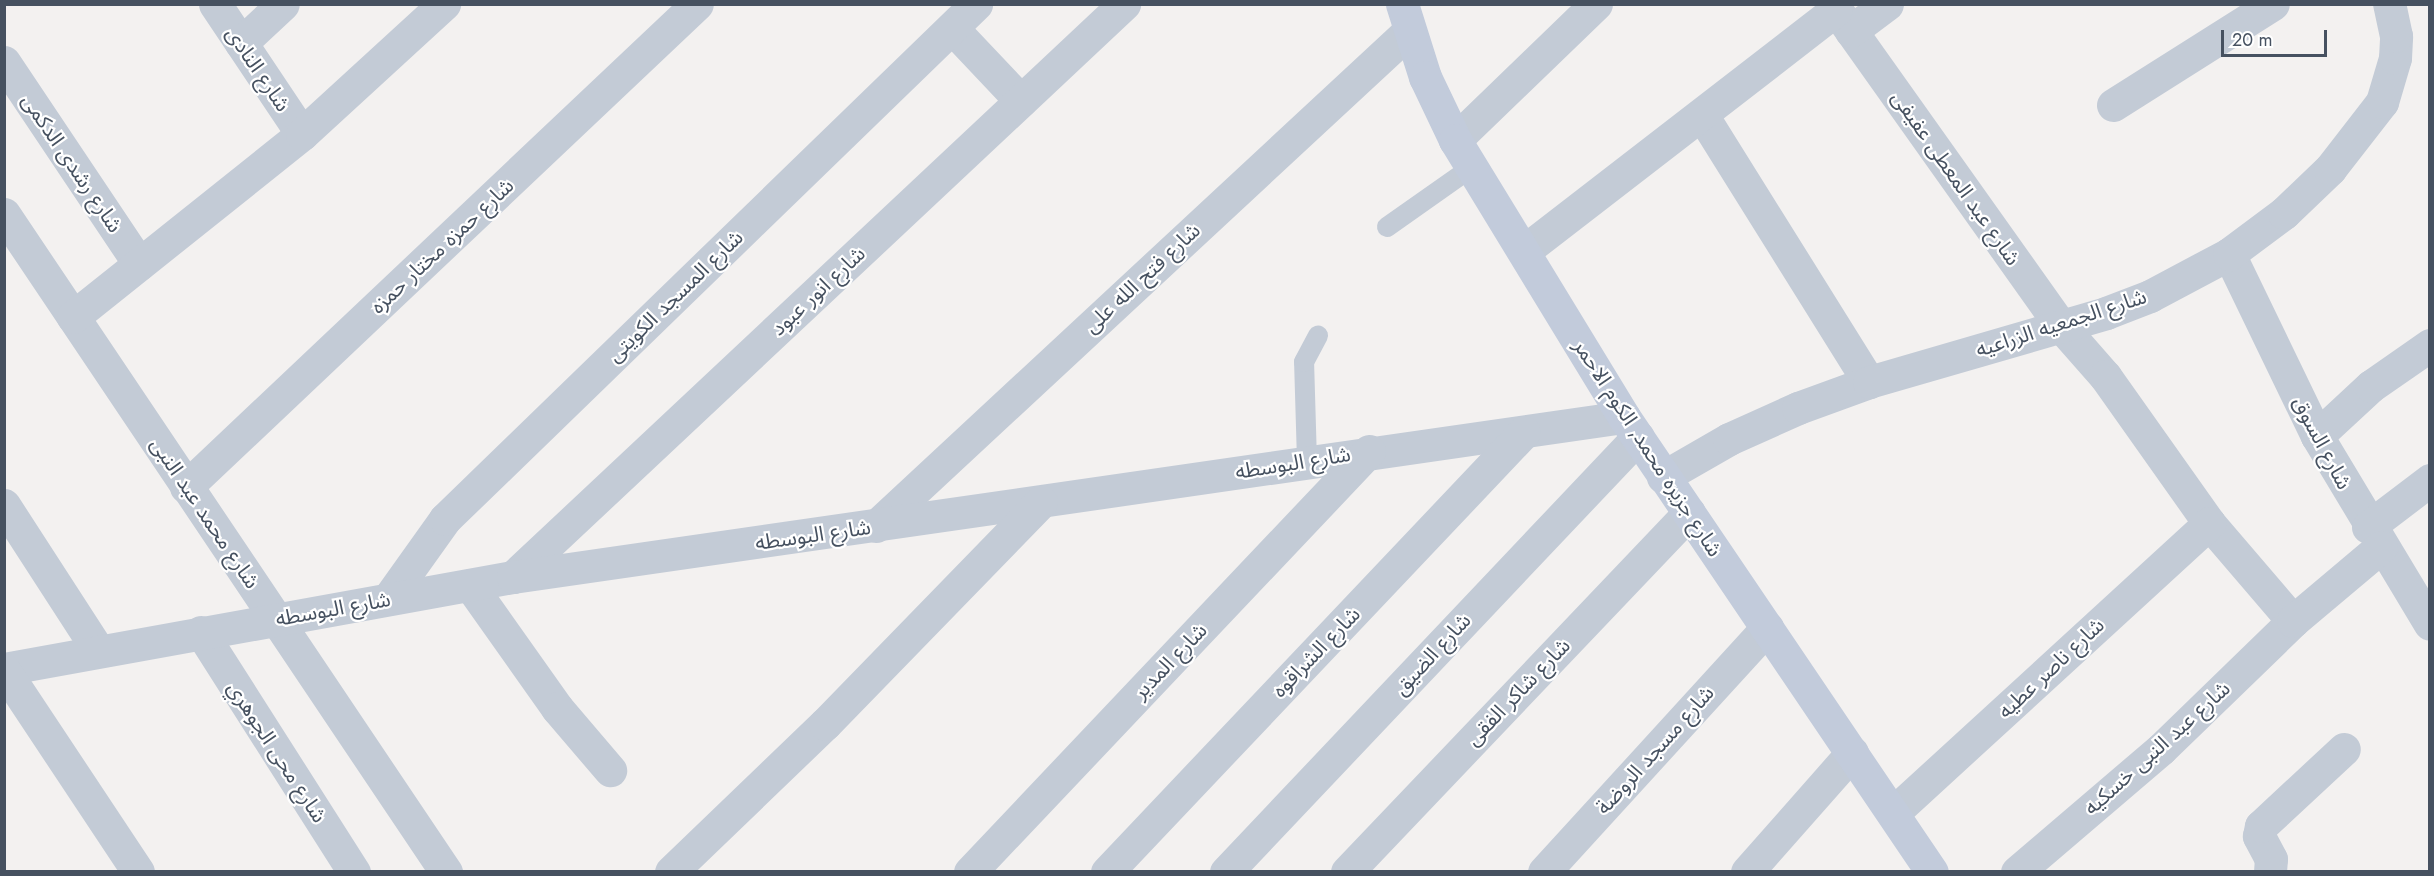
<!DOCTYPE html>
<html>
<head>
<meta charset="utf-8">
<style>
	body { margin:0 }
	#map { position:relative; width:2434px; height:876px; overflow:hidden; background:#f3f1f0; font-family:Jost,"Noto Sans Arabic",sans-serif }
	div>[style] { position:absolute }
	.lane>* { height:20px; margin:-10px; padding:0 10px; transform-origin:10px; border-radius:10px; background:#c3cbd6 }
	.street>* { height:33px; margin:-16.5px; padding:0 16.5px; transform-origin:16.5px; border-radius:16.5px; background:#c3cbd6 }
	.secondary>* { height:33px; margin:-16.5px; padding:0 16.5px; transform-origin:16.5px; border-radius:16.5px; background:#c2cbdb }
	span { translate:-50% -50%; white-space:nowrap; text-align:center; line-height:1.15; -webkit-text-stroke:4.5px #fff; paint-order:stroke }
	.street-label { font-size:21px; color:#465160 }
	.frame { position:absolute; inset:0; border:6px solid #465160; pointer-events:none }
	.scale { position:absolute; left:2221px; top:30px; width:106px; height:27px; box-sizing:border-box; border:3px solid #465160; border-top:0; padding-left:8px; font-size:18px; line-height:21px; white-space:nowrap; color:#465160; -webkit-text-stroke:4px #fff; paint-order:stroke }
</style>
</head>
<body>
<div id="map">
	<div class="lane">
		<i style="left:1387px;top:227px;width:104px;rotate:-35.2deg"></i>
		<i style="left:1307px;top:461px;width:99px;rotate:-91.7deg"></i>
		<i style="left:1304px;top:362px;width:30px;rotate:-62deg"></i>
	</div>
	<div class="street">
		<i style="left:215px;top:4px;width:156px;rotate:56.2deg"></i>
		<i style="left:1832px;top:4px;width:395px;rotate:54.6deg"></i>
		<i style="left:2061px;top:326px;width:67px;rotate:48.7deg"></i>
		<i style="left:2105px;top:376px;width:180px;rotate:54.7deg"></i>
		<i style="left:2209px;top:523px;width:129px;rotate:49.4deg"></i>
		<i style="left:952px;top:28px;width:100px;rotate:46.6deg"></i>
		<i style="left:1851px;top:31px;width:45px;rotate:-36.9deg"></i>
		<i style="left:241px;top:43px;width:57px;rotate:-42.9deg"></i>
		<i style="left:4px;top:62px;width:243px;rotate:56.2deg"></i>
		<i style="left:2113px;top:105px;width:189px;rotate:-32.3deg"></i>
		<i style="left:1702px;top:115px;width:315px;rotate:58deg"></i>
		<i style="left:1455px;top:140px;width:196px;rotate:-44deg"></i>
		<i style="left:4px;top:214px;width:793px;rotate:56.11deg"></i>
		<i style="left:1524px;top:251px;width:394px;rotate:-37.7deg"></i>
		<i style="left:2229px;top:254px;width:202px;rotate:64.2deg"></i>
		<i style="left:2317px;top:436px;width:219px;rotate:59deg"></i>
		<i style="left:73px;top:317px;width:293px;rotate:-38.6deg"></i>
		<i style="left:302px;top:134px;width:193px;rotate:-42.5deg"></i>
		<i style="left:2317px;top:436px;width:74px;rotate:-42.8deg"></i>
		<i style="left:2371px;top:386px;width:72px;rotate:-34.8deg"></i>
		<i style="left:1663px;top:477px;width:76px;rotate:-29.9deg"></i>
		<i style="left:1729px;top:439px;width:76px;rotate:-24.2deg"></i>
		<i style="left:1798px;top:408px;width:76px;rotate:-20.1deg"></i>
		<i style="left:1869px;top:382px;width:247px;rotate:-16.2deg"></i>
		<i style="left:2106px;top:313px;width:47px;rotate:-21.1deg"></i>
		<i style="left:2150px;top:296px;width:89px;rotate:-28deg"></i>
		<i style="left:2229px;top:254px;width:69px;rotate:-36.7deg"></i>
		<i style="left:2284px;top:213px;width:64px;rotate:-43.7deg"></i>
		<i style="left:2330px;top:169px;width:85px;rotate:-52.2deg"></i>
		<i style="left:2382px;top:102px;width:46px;rotate:-73.5deg"></i>
		<i style="left:2395px;top:58px;width:22px;rotate:-87deg"></i>
		<i style="left:2396px;top:36px;width:33px;rotate:-102deg"></i>
		<i style="left:186px;top:487px;width:703px;rotate:-43.39deg"></i>
		<i style="left:4px;top:505px;width:171px;rotate:57.1deg"></i>
		<i style="left:876px;top:526px;width:727px;rotate:-42.88deg"></i>
		<i style="left:2368px;top:527px;width:78px;rotate:-37.2deg"></i>
		<i style="left:513px;top:577px;width:838px;rotate:-43.16deg"></i>
		<i style="left:470px;top:585px;width:151px;rotate:54.7deg"></i>
		<i style="left:557px;top:708px;width:82px;rotate:49.5deg"></i>
		<i style="left:388px;top:599px;width:98px;rotate:-54.5deg"></i>
		<i style="left:445px;top:519px;width:740px;rotate:-44.12deg"></i>
		<i style="left:201px;top:632px;width:285px;rotate:57.5deg"></i>
		<i style="left:4px;top:669px;width:517px;rotate:-10.25deg"></i>
		<i style="left:513px;top:577px;width:1122px;rotate:-8.2deg"></i>
		<i style="left:4px;top:670px;width:242px;rotate:56.4deg"></i>
		<i style="left:1893px;top:813px;width:429px;rotate:-42.5deg"></i>
		<i style="left:671px;top:872px;width:214px;rotate:-43.9deg"></i>
		<i style="left:825px;top:724px;width:310px;rotate:-45.8deg"></i>
		<i style="left:970px;top:872px;width:580px;rotate:-46.54deg"></i>
		<i style="left:1107px;top:872px;width:606px;rotate:-46.54deg"></i>
		<i style="left:1226px;top:872px;width:599px;rotate:-46.56deg"></i>
		<i style="left:1347px;top:872px;width:496px;rotate:-46.4deg"></i>
		<i style="left:1544px;top:872px;width:331px;rotate:-47.6deg"></i>
		<i style="left:1747px;top:872px;width:159px;rotate:-48.6deg"></i>
		<i style="left:2017px;top:872px;width:189px;rotate:-40.5deg"></i>
		<i style="left:2161px;top:749px;width:184px;rotate:-44.1deg"></i>
		<i style="left:2293px;top:621px;width:115px;rotate:-40.1deg"></i>
		<i style="left:2270px;top:872px;width:13px;rotate:-86deg"></i>
		<i style="left:2271px;top:859px;width:26px;rotate:-118deg"></i>
		<i style="left:2259px;top:836px;width:10px;rotate:-79deg"></i>
		<i style="left:2261px;top:826px;width:113px;rotate:-42.9deg"></i>
	</div>
	<div class="secondary">
		<i style="left:1402px;top:4px;width:77px;rotate:72.5deg"></i>
		<i style="left:1425px;top:77px;width:70px;rotate:64.5deg"></i>
		<i style="left:1455px;top:140px;width:324px;rotate:58.6deg"></i>
		<i style="left:1624px;top:417px;width:549px;rotate:55.91deg"></i>
	</div>
	<div class="street-label">
		<span style="left:258px;top:69px;rotate:56deg">شارع النادى</span>
		<span style="left:72px;top:163px;rotate:56deg">شارع رشدى الدكمى</span>
		<span style="left:1956px;top:178px;rotate:55deg">شارع عبد المعطى عفيفى</span>
		<span style="left:442px;top:246px;rotate:-43deg">شارع حمزه مختار حمزه</span>
		<span style="left:1142px;top:278px;rotate:-43deg">شارع فتح الله على</span>
		<span style="left:818px;top:291px;rotate:-43deg">شارع انور عبود</span>
		<span style="left:675px;top:296px;rotate:-44deg">شارع المسجد الكويتى</span>
		<span style="left:2061px;top:323px;rotate:-18deg">شارع الجمعيه الزراعيه</span>
		<span style="left:2322px;top:443px;rotate:62deg">شارع السوق</span>
		<span style="left:1648px;top:448px;rotate:57deg">شارع جزيره محمد, الكوم الاحمر</span>
		<span style="left:1293px;top:463px;rotate:-9deg">شارع البوسطه</span>
		<span style="left:205px;top:513px;rotate:56deg">شارع محمد عبد النبى</span>
		<span style="left:813px;top:535px;rotate:-8deg">شارع البوسطه</span>
		<span style="left:333px;top:609px;rotate:-10deg">شارع البوسطه</span>
		<span style="left:1316px;top:652px;rotate:-46deg">شارع الشراقوه</span>
		<span style="left:1432px;top:654px;rotate:-47deg">شارع الضيق</span>
		<span style="left:1170px;top:661px;rotate:-46deg">شارع المدير</span>
		<span style="left:2051px;top:668px;rotate:-43deg">شارع ناصر عطيه</span>
		<span style="left:1518px;top:692px;rotate:-46deg">شارع شاكر الفقى</span>
		<span style="left:2157px;top:748px;rotate:-42deg">شارع عبد النبى خسكيه</span>
		<span style="left:1655px;top:750px;rotate:-48deg">شارع مسجد الروضة</span>
		<span style="left:277px;top:752px;rotate:57deg">شارع محى الجوهري</span>
	</div>
	<div class="frame"></div>
	<div class="scale">20 m</div>
</div>
</body>
</html>
